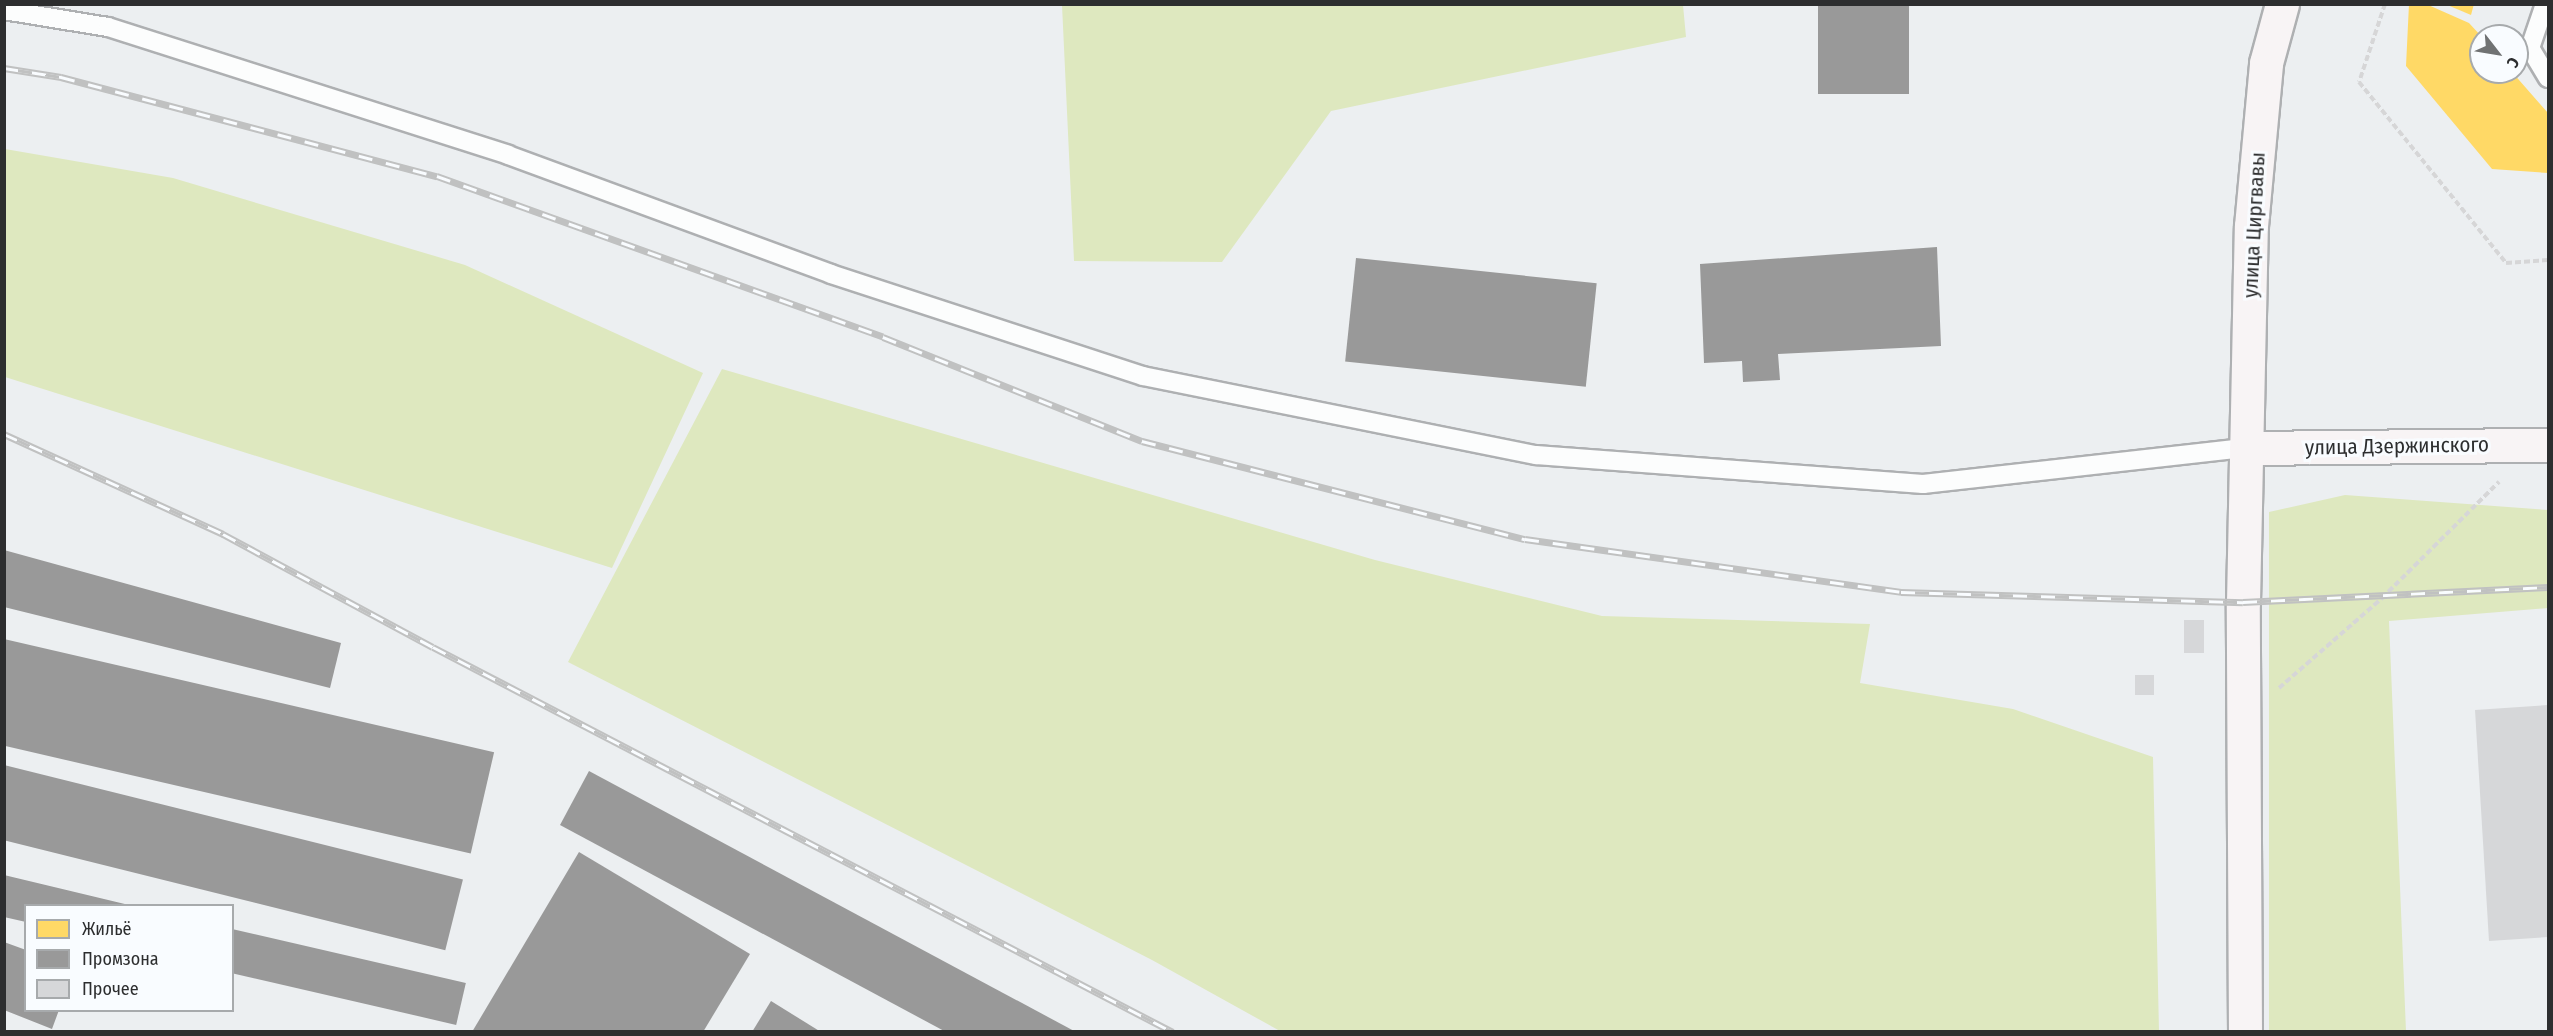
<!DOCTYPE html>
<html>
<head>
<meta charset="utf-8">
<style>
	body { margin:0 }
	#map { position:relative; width:2553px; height:1036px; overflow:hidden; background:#eceff1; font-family:"Fira Sans Condensed",sans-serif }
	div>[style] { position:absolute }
	.green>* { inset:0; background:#dee8bf }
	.homes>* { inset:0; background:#ffd966 }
	.industry>* { inset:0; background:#999; transform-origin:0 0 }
	.building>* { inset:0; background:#d6d7d9; transform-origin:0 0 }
	.path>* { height:4px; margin-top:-2px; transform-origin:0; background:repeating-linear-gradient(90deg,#d6d6d7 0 6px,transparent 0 9px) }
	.roads { filter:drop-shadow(2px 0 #aeb0b2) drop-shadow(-2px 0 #aeb0b2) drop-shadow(0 2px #aeb0b2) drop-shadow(0 -2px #aeb0b2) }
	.lane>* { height:18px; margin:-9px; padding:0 9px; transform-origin:9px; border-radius:9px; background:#fcfdfd }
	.secondary>* { height:33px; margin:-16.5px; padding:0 16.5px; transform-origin:16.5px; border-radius:16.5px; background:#f8f4f5 }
	.rail>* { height:7px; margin-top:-3.5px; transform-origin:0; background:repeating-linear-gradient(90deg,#f9fcff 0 14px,#c0c1c1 0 28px); box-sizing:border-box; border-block:2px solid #c0c1c1 }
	span { translate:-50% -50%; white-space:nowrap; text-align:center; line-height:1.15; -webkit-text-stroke:6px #f9fcff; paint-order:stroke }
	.street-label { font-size:21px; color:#2d2e2f }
	.frame { position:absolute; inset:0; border:6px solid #2d2e2f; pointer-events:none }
	.legend { position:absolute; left:24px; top:904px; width:210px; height:108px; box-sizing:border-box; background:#f9fcff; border:2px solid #a7aaac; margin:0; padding:8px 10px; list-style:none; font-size:18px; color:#2d2e2f }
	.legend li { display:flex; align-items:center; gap:12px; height:30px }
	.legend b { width:30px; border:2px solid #a7aaac }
	.north { position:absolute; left:2469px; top:24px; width:60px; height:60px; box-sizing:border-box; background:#f9fcff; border:2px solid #a7aaac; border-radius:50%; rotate:121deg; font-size:16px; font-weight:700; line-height:24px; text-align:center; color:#2d2e2f }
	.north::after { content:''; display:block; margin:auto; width:21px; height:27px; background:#707273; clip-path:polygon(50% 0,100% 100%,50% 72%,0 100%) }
</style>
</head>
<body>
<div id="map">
	<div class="green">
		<i style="clip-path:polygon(1062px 5px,1683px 5px,1686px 37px,1331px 111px,1222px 262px,1074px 261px)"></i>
		<i style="clip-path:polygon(5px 149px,173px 178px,465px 265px,703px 373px,612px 568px,5px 377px)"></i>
		<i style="clip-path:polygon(722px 369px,1375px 560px,1602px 616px,1870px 624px,1860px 683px,2013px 709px,2153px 757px,2159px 1031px,1280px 1031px,1152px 960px,568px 662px)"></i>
		<i style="clip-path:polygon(2345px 495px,2548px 510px,2548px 608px,2389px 621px,2406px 1031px,2269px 1031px,2269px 512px)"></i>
	</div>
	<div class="homes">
		<i style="clip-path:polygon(2409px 4px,2426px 4px,2469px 23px,2481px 36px,2481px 72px,2512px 72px,2548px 113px,2548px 173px,2492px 169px,2406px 66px)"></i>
		<i style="clip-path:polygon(2445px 4px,2474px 4px,2471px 15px)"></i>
	</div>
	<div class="industry">
		<i style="left:1818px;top:4px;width:91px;height:90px"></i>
		<i style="clip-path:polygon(1937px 247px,1941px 346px,1778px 354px,1780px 380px,1743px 382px,1742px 361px,1704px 363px,1700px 264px)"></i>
		<i style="left:1356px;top:258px;width:242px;height:104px;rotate:6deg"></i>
		<i style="clip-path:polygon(4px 550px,341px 643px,330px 688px,4px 607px)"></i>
		<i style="left:4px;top:639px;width:503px;height:104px;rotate:13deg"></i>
		<i style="left:4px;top:765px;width:473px;height:73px;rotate:14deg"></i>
		<i style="clip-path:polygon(589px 771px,1076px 1032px,946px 1032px,560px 825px)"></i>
		<i style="clip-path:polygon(579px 852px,750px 954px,703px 1032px,472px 1032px)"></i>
		<i style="clip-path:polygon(4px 875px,129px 905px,129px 906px,26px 906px,26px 922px,4px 917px)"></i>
		<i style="left:232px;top:929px;width:240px;height:43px;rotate:13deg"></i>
		<i style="clip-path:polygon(4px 942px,26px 950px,26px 1010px,59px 1010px,52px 1029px,4px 1010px)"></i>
		<i style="clip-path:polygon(771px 1001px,821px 1032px,752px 1032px)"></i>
	</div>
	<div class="building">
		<i style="left:2184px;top:620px;width:20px;height:33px"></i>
		<i style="left:2135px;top:675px;width:19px;height:20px"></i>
		<i style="clip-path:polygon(2548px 705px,2548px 937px,2489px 941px,2475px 710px)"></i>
	</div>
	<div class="path">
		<i style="left:2385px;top:4px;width:82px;rotate:108.4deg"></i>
		<i style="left:2359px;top:82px;width:233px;rotate:50.9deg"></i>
		<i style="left:2506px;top:263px;width:42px;rotate:-4.1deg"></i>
		<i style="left:2279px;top:688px;width:137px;rotate:-41.1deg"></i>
		<i style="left:2382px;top:598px;width:165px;rotate:-44.8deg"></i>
	</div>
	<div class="roads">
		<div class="lane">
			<i style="left:2545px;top:4px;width:46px;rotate:108.8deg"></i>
			<i style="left:2530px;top:48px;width:35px;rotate:59deg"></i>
			<i style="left:4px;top:10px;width:105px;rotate:9.3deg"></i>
			<i style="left:108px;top:27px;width:420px;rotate:17.7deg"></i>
			<i style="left:508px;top:155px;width:344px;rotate:20.2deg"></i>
			<i style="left:831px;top:274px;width:328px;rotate:18.1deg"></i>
			<i style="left:1143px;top:376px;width:401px;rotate:11.4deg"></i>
			<i style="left:1536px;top:455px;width:388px;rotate:4.3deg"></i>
			<i style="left:1923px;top:484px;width:325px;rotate:-6.4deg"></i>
		</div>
		<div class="secondary">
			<i style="left:2246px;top:448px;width:302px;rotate:-0.6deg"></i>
			<i style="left:2245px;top:1032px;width:430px;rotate:-90.3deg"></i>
			<i style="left:2243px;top:602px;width:376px;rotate:-88.8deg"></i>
			<i style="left:2251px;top:226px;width:164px;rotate:-84.7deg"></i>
			<i style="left:2266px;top:63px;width:61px;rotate:-74.8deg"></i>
		</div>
	</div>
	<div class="rail">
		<i style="left:4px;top:68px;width:58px;rotate:9deg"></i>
		<i style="left:61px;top:77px;width:389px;rotate:14.8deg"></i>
		<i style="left:437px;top:176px;width:474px;rotate:19.8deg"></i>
		<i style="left:883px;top:337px;width:279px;rotate:21.9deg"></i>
		<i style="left:1142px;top:441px;width:395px;rotate:14.4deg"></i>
		<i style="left:1525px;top:539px;width:380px;rotate:8deg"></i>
		<i style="left:1901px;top:592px;width:342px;rotate:1.7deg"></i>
		<i style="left:2243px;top:602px;width:305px;rotate:-2.8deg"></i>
		<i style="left:4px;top:434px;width:241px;rotate:24.5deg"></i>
		<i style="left:223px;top:534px;width:238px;rotate:28.3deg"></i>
		<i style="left:433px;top:647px;width:834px;rotate:27.49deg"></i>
	</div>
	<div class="street-label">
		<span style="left:2254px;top:225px;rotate:-87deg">улица Циргвавы</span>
		<span style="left:2397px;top:446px;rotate:-1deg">улица Дзержинского</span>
	</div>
	<div class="frame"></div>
	<ul class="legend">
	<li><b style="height:16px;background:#ffd966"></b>Жильё</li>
	<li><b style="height:16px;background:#999"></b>Промзона</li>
	<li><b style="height:16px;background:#d6d7d9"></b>Прочее</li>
	</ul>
	<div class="north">С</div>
</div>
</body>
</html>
